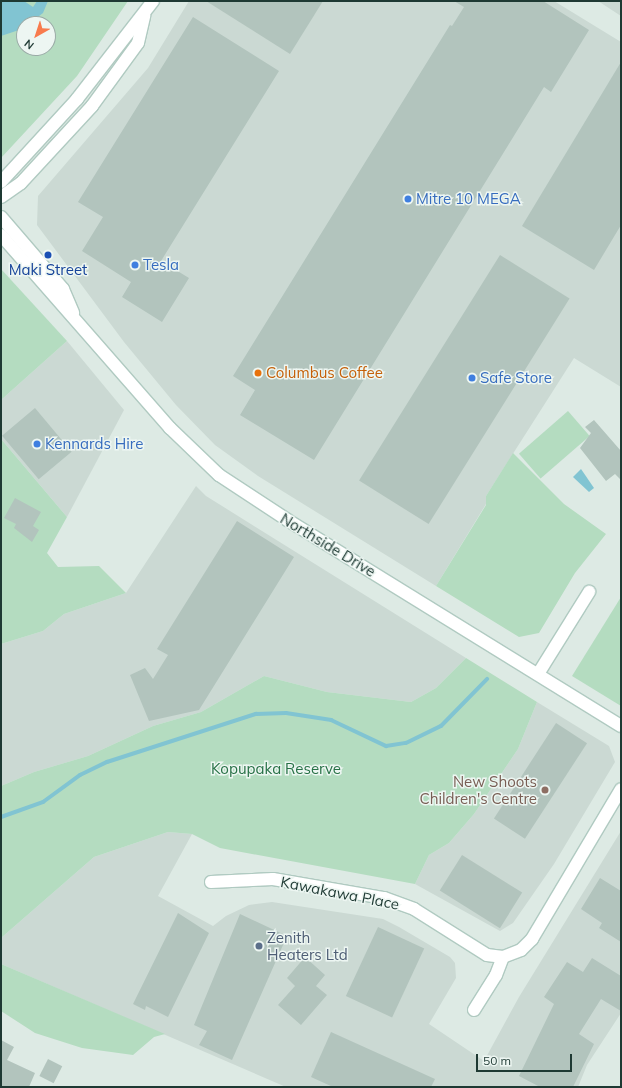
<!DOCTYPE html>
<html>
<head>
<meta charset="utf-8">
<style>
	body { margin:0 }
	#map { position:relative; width:622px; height:1088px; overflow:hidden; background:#ddeae4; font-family:Mulish,sans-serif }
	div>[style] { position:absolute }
	.built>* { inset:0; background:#cbd9d3 }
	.green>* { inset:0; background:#b4dcc0; transform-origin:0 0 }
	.water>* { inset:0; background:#81c4d2 }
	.stream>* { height:4px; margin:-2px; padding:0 2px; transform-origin:2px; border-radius:2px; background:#81c4d2 }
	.building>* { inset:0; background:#b2c4bd; transform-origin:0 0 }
	.roads { filter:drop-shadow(1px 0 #b0cac1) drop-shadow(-1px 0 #b0cac1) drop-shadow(0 1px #b0cac1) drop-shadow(0 -1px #b0cac1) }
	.street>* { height:12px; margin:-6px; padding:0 6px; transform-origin:6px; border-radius:6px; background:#fff }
	.secondary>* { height:12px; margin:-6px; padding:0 6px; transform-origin:6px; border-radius:6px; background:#fff }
	.dots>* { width:11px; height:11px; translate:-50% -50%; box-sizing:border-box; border:2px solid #edf6f2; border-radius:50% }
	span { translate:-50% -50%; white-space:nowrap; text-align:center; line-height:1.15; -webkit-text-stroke:3px #edf6f2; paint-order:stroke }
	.shop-label { font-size:15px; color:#366cbe }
	.left { translate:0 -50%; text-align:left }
	.transit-label { font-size:15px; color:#164399 }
	.food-label { font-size:15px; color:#c56008 }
	.street-label { font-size:15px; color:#1e3933 }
	.park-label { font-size:15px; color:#277146 }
	.education-label { font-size:15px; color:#785e54 }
	.right { translate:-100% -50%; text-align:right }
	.service-label { font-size:15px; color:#4e5e75 }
	.frame { position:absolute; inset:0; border:2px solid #1e3933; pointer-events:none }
	.north { position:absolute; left:16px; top:16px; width:40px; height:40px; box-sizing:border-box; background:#edf6f2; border:1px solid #9aaaa6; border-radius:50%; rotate:219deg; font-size:11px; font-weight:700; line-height:16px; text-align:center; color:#1e3933 }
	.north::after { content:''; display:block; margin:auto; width:14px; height:18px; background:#f87b4d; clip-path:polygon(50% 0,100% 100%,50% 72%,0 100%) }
	.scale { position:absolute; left:476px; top:1054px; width:96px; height:18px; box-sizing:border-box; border:2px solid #1e3933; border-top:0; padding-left:5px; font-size:12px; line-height:14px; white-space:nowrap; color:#1e3933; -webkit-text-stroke:3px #edf6f2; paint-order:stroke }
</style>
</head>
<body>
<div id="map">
	<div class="built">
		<i style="clip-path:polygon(189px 1px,554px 1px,621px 42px,621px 387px,574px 358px,486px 496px,486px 504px,436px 586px,258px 476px,215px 445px,176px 405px,124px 342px,37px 225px,38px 196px,148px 68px)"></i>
		<i style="clip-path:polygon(598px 1px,621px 1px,621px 16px)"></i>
		<i style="clip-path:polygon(67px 341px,124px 410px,67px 517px,1px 439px,1px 400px)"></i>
		<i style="clip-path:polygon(196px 486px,206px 496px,466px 658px,436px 688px,411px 702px,327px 692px,264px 676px,201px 712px,153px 726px,88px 756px,34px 772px,1px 786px,1px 644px,43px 631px,64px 614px,126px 593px)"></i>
		<i style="clip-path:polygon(537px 702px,609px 746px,615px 762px,554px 864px,513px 923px,500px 931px,415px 884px,429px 855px,449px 843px,474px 814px,518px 749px)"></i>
		<i style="clip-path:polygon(621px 831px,621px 1013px,587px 1065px,578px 1087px,286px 1087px,1px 964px,1px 938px,94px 857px,168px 832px,192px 834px,158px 896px,213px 926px,226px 916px,249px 905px,272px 902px,383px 919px,399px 927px,450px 957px,455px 963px,456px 978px,429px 1024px,484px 1061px,519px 997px)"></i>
	</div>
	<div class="green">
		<i style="clip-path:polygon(evenodd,1px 1px,128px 1px,77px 76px,1px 158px,1px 1px,24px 24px,48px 24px,48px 48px,24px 48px,24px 24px)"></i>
		<i style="clip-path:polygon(1px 269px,67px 341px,1px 400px)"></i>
		<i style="left:568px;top:411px;width:33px;height:65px;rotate:49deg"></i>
		<i style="clip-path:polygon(1px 439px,67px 517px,47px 553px,58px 567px,99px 566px,126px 593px,64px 614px,43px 631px,1px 644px)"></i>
		<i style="clip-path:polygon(513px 453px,564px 504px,606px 534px,575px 573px,539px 633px,519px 637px,436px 586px,486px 505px,486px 496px)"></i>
		<i style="clip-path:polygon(621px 597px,621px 706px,572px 676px)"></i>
		<i style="clip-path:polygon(466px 658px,537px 702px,518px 749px,474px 814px,449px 843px,429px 855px,415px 884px,220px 848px,192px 834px,168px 832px,94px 857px,1px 938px,1px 786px,34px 772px,88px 756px,153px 726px,201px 712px,264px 676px,327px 692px,411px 702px,436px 688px)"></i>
		<i style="clip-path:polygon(1px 964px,165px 1034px,154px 1037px,133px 1055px,82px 1048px,35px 1033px,1px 1011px)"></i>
	</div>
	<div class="water">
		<i style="clip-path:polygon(1px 1px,24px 1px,33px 7px,37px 1px,48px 1px,43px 13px,22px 29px,1px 36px)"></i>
		<i style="clip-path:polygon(581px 469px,594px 488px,589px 492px,573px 477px)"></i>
	</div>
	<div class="stream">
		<i style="left:1px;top:817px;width:45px;rotate:-19.7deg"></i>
		<i style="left:43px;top:802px;width:46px;rotate:-36.1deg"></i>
		<i style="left:80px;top:775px;width:30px;rotate:-26deg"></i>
		<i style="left:107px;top:762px;width:157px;rotate:-17.9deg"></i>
		<i style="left:256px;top:714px;width:30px;rotate:-2deg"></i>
		<i style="left:286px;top:713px;width:46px;rotate:8.8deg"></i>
		<i style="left:331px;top:720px;width:61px;rotate:25.3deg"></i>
		<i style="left:386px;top:746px;width:20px;rotate:-9deg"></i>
		<i style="left:406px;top:743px;width:39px;rotate:-26deg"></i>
		<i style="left:441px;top:726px;width:66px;rotate:-45.6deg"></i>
	</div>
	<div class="building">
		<i style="clip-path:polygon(206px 1px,323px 1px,290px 54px)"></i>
		<i style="clip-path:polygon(454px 1px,543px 1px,589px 30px,551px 92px,544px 87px,314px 460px,240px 415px,255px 390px,233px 376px,450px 25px,452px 26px,464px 7px)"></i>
		<i style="clip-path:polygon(193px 17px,279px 71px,161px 261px,189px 278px,162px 322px,122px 297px,131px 282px,82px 251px,103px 217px,78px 202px)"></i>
		<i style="clip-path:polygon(621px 62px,621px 225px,594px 270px,522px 226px)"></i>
		<i style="left:500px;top:255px;width:82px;height:266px;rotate:32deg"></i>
		<i style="left:35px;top:408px;width:57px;height:43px;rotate:50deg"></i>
		<i style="clip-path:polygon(594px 420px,621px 451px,621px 480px,615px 474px,606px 481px,580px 448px,591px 433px,585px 427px)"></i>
		<i style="clip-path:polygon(15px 498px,41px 512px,33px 526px,39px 530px,32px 542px,14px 528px,16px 524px,4px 518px)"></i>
		<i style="clip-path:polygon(237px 521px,294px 557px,199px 710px,149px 721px,130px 675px,145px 668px,153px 679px,168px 655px,157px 649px)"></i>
		<i style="left:556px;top:723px;width:37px;height:114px;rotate:33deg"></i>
		<i style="left:462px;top:855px;width:71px;height:42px;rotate:32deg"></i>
		<i style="clip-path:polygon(600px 878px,621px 891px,621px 942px,599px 928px,602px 923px,581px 909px)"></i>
		<i style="clip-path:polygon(178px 913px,209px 933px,168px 1017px,146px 1006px,145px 1010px,133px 1004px)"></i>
		<i style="clip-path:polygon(240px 914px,287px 936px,232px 1060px,199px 1045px,207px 1031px,194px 1025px)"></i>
		<i style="left:378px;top:927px;width:51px;height:76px;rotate:25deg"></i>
		<i style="clip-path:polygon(305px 957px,325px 975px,316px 986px,327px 995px,301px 1025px,278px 1005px,295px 986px,287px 978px)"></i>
		<i style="clip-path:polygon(592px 958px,621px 976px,621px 1011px,601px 999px,579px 1034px,594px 1044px,573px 1087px,540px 1087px,519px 1076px,554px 1004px,544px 997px,567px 962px,583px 972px)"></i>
		<i style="clip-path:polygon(331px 1032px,435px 1079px,431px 1087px,333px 1087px,311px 1077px)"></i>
		<i style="clip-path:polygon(1px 1040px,14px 1047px,7px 1060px,35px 1073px,29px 1087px,1px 1087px)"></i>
		<i style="left:48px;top:1059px;width:16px;height:19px;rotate:27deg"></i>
	</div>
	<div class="roads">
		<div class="street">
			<i style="left:538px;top:674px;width:97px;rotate:-58.1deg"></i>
			<i style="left:211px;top:882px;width:62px;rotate:-2.8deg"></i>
			<i style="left:273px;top:879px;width:113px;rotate:9.7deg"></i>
			<i style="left:384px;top:898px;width:32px;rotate:20deg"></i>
			<i style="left:414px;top:909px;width:86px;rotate:32.2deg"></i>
			<i style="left:487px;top:955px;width:16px;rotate:7deg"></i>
			<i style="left:503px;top:957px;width:19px;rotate:-21deg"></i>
			<i style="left:521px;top:950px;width:16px;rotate:-45deg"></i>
			<i style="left:532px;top:939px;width:174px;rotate:-59.3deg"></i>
			<i style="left:474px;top:1010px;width:41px;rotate:-57.8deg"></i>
			<i style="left:496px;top:975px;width:19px;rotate:-69deg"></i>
		</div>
		<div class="secondary">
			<i style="left:1px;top:182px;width:113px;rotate:-47.5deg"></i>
			<i style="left:77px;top:99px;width:124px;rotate:-52.2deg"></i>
			<i style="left:1px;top:197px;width:24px;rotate:-35deg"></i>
			<i style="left:21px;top:183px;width:105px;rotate:-47.3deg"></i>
			<i style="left:92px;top:106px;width:78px;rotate:-53.9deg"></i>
			<i style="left:138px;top:43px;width:28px;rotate:-77deg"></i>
			<i style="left:1px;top:217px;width:95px;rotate:49.3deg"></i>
			<i style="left:63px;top:289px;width:26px;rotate:67deg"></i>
			<i style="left:1px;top:235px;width:257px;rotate:48.8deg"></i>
			<i style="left:170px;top:428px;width:68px;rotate:43.8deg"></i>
			<i style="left:219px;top:475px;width:84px;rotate:33.3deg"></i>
			<i style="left:289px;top:521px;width:390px;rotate:31.7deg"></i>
		</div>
	</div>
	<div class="dots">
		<i style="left:408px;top:199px;background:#3f7fe0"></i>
		<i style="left:48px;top:255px;background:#1a4fb4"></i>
		<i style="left:135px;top:265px;background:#3f7fe0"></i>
		<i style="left:258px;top:373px;background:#e8710a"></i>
		<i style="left:472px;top:378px;background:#3f7fe0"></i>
		<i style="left:37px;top:444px;background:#3f7fe0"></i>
		<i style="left:545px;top:790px;background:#8d6e63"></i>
		<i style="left:259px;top:946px;background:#5c6f8a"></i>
	</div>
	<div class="shop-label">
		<span class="left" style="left:416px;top:199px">Mitre 10 MEGA</span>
		<span class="left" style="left:143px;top:265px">Tesla</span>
		<span class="left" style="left:480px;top:378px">Safe Store</span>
		<span class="left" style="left:45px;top:444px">Kennards Hire</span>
	</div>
	<div class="transit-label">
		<span style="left:48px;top:270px">Maki Street</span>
	</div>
	<div class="food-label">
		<span class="left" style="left:266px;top:373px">Columbus Coffee</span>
	</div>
	<div class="street-label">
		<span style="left:328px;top:545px;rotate:31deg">Northside Drive</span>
		<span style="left:340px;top:893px;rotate:11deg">Kawakawa Place</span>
	</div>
	<div class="park-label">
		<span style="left:276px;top:769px">Kopupaka Reserve</span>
	</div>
	<div class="education-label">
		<span class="right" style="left:537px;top:790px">New Shoots<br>Children's Centre</span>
	</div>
	<div class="service-label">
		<span class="left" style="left:267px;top:946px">Zenith<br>Heaters Ltd</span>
	</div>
	<div class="frame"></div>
	<div class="north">N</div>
	<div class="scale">50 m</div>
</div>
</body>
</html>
